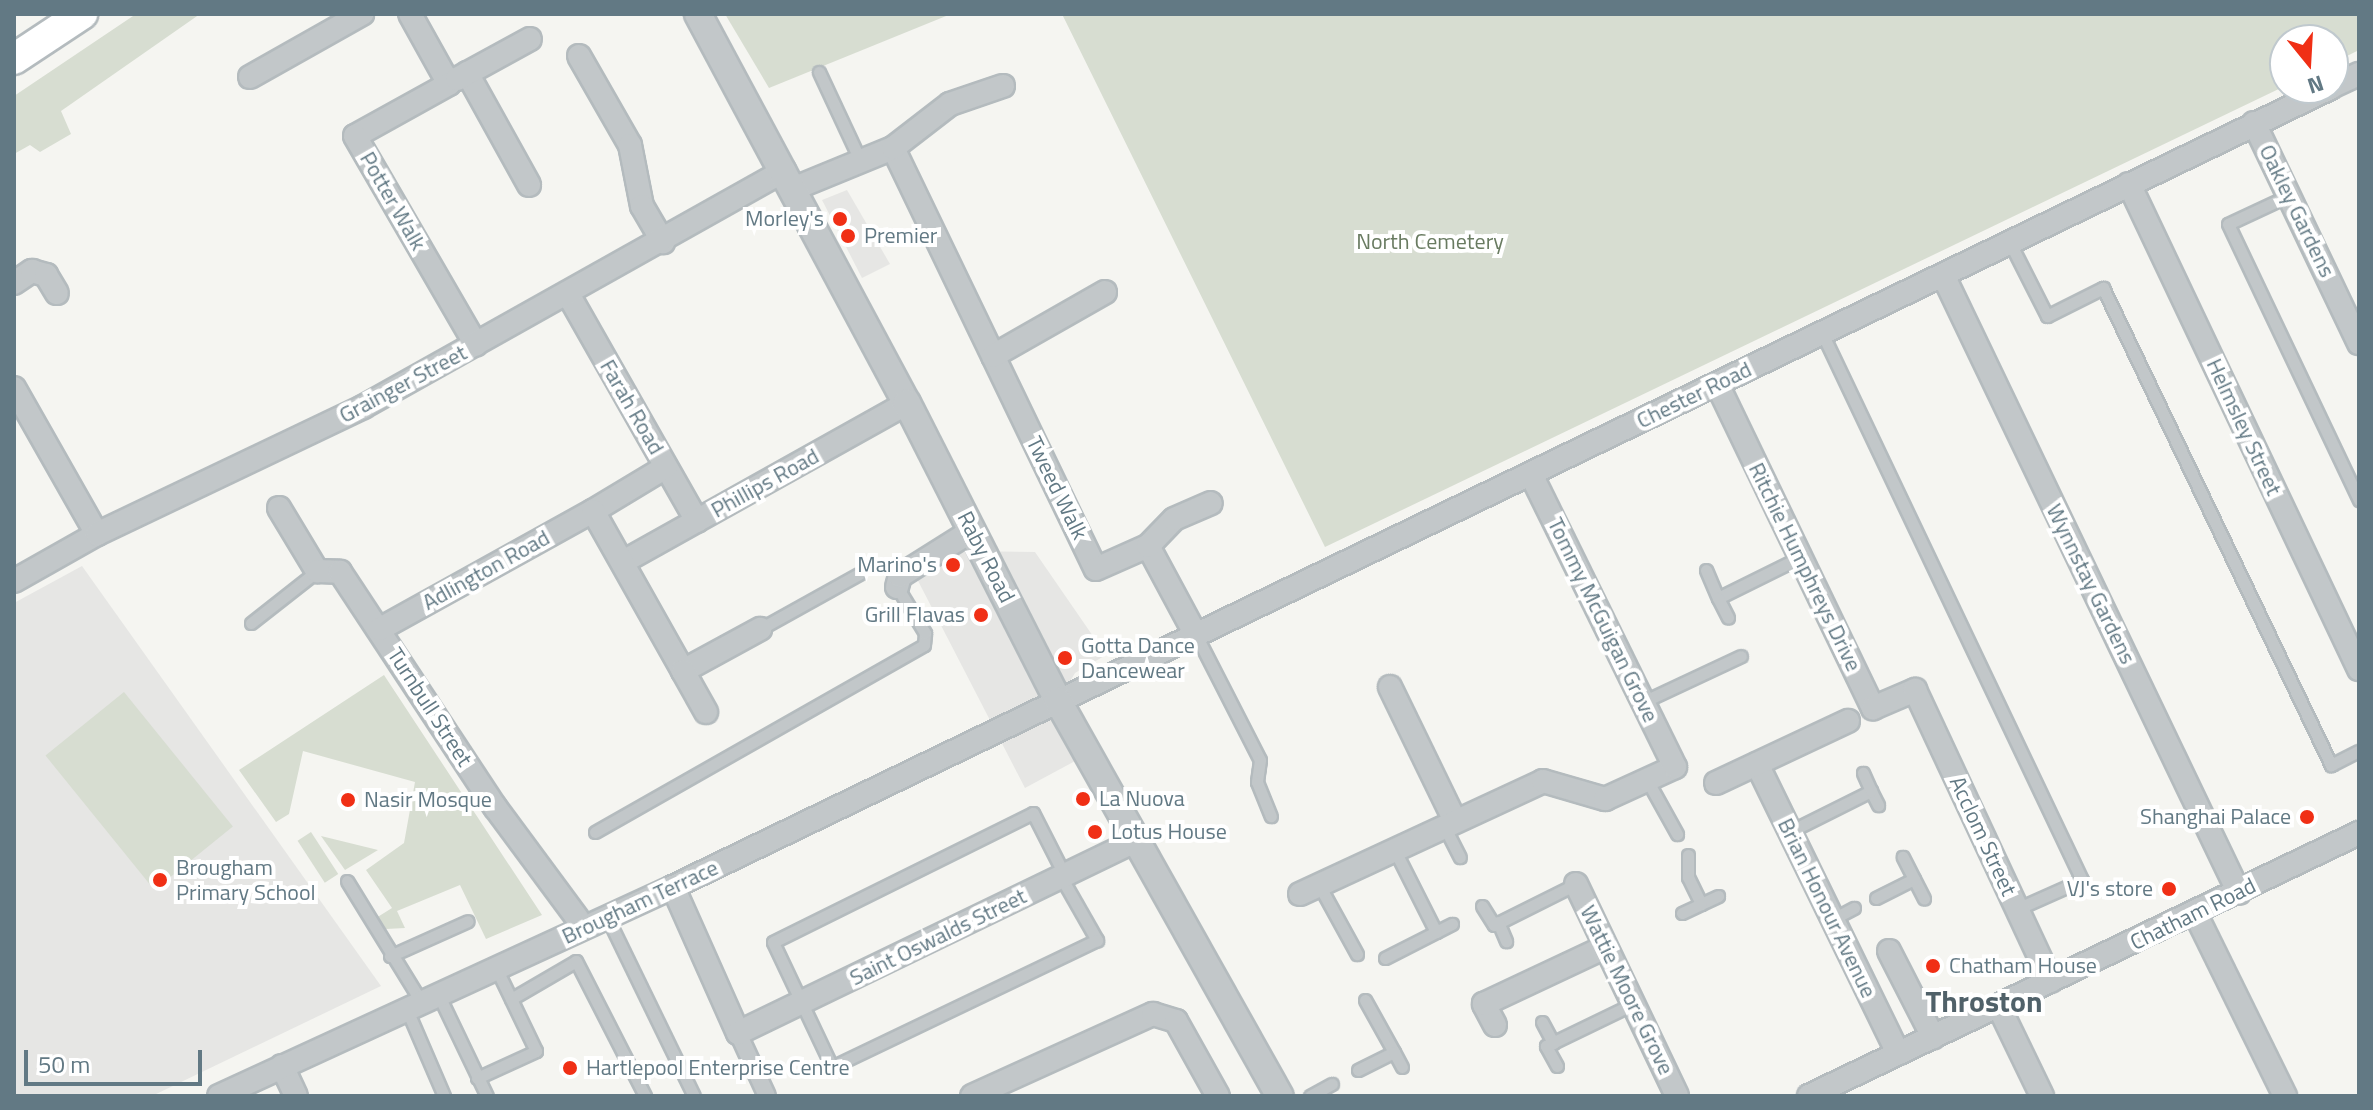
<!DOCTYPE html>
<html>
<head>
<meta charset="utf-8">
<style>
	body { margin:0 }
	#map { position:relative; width:2373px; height:1110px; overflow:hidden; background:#f5f5f1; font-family:"Titillium Web",sans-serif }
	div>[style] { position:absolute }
	.built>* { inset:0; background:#e6e6e4 }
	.green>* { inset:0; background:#d7ddd1; transform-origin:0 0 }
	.roads { filter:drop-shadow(2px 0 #b4bbbe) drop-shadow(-2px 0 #b4bbbe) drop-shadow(0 2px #b4bbbe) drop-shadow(0 -2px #b4bbbe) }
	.service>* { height:11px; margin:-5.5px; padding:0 5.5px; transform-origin:5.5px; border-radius:5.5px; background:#c2c7c9 }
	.pedestrian>* { height:16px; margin:-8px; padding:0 8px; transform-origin:8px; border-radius:8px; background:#c2c7c9 }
	.minor>* { height:22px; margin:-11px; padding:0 11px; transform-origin:11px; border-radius:11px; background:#c2c7c9 }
	.tertiary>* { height:26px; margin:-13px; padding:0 13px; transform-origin:13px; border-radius:13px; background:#c2c7c9 }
	.secondary>* { height:30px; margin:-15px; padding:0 15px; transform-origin:15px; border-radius:15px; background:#fff }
	.dots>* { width:22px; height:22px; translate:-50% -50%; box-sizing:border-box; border:4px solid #fff; border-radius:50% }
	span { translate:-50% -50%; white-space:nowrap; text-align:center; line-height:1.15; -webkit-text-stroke:8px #fff; paint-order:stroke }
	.street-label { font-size:22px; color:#627984 }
	.poi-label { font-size:22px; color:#627984 }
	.right { translate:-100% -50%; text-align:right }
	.left { translate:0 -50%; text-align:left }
	.park-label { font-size:22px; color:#697b61 }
	.district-label { font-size:30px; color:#506169; font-weight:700 }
	.frame { position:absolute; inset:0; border:16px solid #627984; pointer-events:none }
	.north { position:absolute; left:2269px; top:24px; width:80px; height:80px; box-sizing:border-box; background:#fff; border:2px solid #c0c9ce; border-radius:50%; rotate:162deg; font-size:22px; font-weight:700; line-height:32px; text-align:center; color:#627984 }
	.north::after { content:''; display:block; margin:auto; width:28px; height:36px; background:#f02f15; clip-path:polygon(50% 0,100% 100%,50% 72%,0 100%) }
	.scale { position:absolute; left:24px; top:1050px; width:178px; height:36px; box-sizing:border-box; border:4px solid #627984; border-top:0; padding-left:10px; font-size:24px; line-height:28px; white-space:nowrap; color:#627984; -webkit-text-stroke:6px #fff; paint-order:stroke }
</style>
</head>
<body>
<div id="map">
	<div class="built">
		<i style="clip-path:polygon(847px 190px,890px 264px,862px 278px,822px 200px)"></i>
		<i style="clip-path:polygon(965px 551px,1035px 552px,1106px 655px,1075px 673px,1069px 683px,1077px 760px,1025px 788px,915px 575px)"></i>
		<i style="clip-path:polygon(82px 566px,381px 986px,152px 1096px,14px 1096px,14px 603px)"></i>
	</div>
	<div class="green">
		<i style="clip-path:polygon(136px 14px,200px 14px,61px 111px,71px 134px,40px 152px,30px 145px,14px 154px,14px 96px)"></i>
		<i style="clip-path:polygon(725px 14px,951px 14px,769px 88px)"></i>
		<i style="clip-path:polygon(1062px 14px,2359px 14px,2359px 50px,2333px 63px,2333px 40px,2285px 40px,2285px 86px,1325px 547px)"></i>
		<i style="clip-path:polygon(384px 675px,542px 915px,486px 939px,460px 885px,397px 911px,405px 928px,386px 929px,376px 918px,392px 908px,366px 870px,404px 843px,415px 782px,303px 751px,289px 814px,276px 822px,239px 770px)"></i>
		<i style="left:124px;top:692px;width:173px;height:101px;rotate:51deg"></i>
		<i style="left:311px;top:832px;width:50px;height:16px;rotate:57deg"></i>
		<i style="clip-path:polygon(321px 836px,378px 850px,345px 870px)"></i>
	</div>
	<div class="roads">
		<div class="service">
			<i style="left:819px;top:72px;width:97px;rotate:65deg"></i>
			<i style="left:2290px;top:195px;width:68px;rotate:154.9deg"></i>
			<i style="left:2228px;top:224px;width:306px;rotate:64.6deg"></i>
			<i style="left:2010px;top:243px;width:82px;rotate:63.1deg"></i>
			<i style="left:2047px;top:316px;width:63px;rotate:-26.6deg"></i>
			<i style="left:2103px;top:288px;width:529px;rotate:64.45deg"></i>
			<i style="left:2331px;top:765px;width:31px;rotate:-27deg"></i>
			<i style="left:1822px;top:333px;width:606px;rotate:64.58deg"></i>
			<i style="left:2082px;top:880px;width:71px;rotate:156deg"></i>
			<i style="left:1706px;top:570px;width:30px;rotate:67deg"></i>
			<i style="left:1718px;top:598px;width:93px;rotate:-26.3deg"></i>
			<i style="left:1718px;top:598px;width:22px;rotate:63deg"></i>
			<i style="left:251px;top:623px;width:84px;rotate:-38.2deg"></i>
			<i style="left:760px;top:629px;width:113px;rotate:-29.1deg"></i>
			<i style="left:1196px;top:635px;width:140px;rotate:62.9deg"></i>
			<i style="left:1260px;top:760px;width:22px;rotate:98deg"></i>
			<i style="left:1257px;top:782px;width:37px;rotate:68deg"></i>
			<i style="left:1643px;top:702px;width:108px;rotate:-25.1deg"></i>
			<i style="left:1647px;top:780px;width:62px;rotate:60.9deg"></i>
			<i style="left:1871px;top:791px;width:16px;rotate:63deg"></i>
			<i style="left:1444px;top:826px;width:35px;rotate:63deg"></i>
			<i style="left:595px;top:832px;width:378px;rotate:-29.6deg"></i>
			<i style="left:924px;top:645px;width:12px;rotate:-85deg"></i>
			<i style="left:925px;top:633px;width:54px;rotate:-121.3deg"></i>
			<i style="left:1789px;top:832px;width:92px;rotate:-26.6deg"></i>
			<i style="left:1871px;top:791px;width:20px;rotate:-114deg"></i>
			<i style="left:1688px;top:855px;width:22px;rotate:90deg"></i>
			<i style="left:1688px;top:877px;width:30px;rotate:64deg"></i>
			<i style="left:1701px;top:904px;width:19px;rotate:-25deg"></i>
			<i style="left:1061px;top:877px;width:73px;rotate:60.3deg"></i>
			<i style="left:1097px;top:940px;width:294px;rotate:154.4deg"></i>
			<i style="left:832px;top:1067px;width:138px;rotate:-115.3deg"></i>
			<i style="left:773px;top:942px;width:290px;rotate:-26.4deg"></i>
			<i style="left:1033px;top:813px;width:71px;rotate:63.1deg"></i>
			<i style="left:1914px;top:879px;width:22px;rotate:63deg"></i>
			<i style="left:347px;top:881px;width:143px;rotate:58.4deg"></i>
			<i style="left:1319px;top:885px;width:79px;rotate:61.2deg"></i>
			<i style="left:1876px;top:898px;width:42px;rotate:-26.6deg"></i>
			<i style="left:1914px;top:879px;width:25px;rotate:-117deg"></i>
			<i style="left:1482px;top:906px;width:22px;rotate:58deg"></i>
			<i style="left:1494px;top:925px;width:92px;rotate:-26.6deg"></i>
			<i style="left:1682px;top:913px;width:21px;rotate:-25deg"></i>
			<i style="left:607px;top:917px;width:199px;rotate:64.1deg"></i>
			<i style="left:1831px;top:920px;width:26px;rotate:-28deg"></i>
			<i style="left:1498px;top:922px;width:21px;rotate:67deg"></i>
			<i style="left:1436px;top:932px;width:18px;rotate:-27deg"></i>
			<i style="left:390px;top:956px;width:85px;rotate:-24.2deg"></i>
			<i style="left:1385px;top:958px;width:57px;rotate:-27deg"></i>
			<i style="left:1436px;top:932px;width:93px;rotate:-116.8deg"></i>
			<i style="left:439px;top:996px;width:111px;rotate:64.4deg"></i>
			<i style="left:511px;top:999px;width:75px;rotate:-30.3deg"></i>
			<i style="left:576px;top:961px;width:152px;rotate:62.9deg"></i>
			<i style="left:1365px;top:1000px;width:60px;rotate:60.9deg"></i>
			<i style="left:407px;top:1010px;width:94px;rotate:66.7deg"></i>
			<i style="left:1542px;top:1022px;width:24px;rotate:62deg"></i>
			<i style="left:1557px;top:1066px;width:23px;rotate:-119deg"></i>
			<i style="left:1546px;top:1046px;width:97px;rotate:-25.8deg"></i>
			<i style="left:1358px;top:1070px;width:40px;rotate:-26.6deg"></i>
			<i style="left:1394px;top:1052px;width:17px;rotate:62deg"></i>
			<i style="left:477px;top:1078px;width:65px;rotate:-24.6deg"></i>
			<i style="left:536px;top:1051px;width:90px;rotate:-115.7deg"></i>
			<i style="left:1310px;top:1096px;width:25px;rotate:-29deg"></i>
		</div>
		<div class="pedestrian">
			<i style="left:738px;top:1033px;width:69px;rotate:65.3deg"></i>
		</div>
		<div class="minor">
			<i style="left:410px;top:14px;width:80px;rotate:60.9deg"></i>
			<i style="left:449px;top:84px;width:107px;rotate:151deg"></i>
			<i style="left:355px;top:136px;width:241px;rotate:59.9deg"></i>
			<i style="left:579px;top:56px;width:103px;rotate:60.2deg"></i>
			<i style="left:630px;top:145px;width:62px;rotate:78.9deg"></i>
			<i style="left:642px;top:206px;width:42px;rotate:59.7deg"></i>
			<i style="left:467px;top:73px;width:128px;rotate:61deg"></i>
			<i style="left:250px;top:77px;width:129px;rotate:-29.4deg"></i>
			<i style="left:457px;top:79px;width:83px;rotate:-28.7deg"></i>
			<i style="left:2333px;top:86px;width:29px;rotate:-25deg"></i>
			<i style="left:2254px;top:123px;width:244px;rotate:64.5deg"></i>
			<i style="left:893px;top:148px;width:467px;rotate:64.3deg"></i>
			<i style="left:1096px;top:569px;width:57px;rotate:-23.9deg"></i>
			<i style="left:1148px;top:546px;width:101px;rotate:61.7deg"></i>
			<i style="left:2129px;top:184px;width:537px;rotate:64.63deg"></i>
			<i style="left:793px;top:189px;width:108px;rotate:-22.3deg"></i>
			<i style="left:893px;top:148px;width:72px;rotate:-37.7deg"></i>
			<i style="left:950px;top:104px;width:56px;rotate:-18.8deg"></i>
			<i style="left:1943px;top:275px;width:685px;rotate:64.41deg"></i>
			<i style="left:14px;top:283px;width:22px;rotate:-34deg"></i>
			<i style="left:32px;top:271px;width:15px;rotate:16deg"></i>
			<i style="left:46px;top:275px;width:21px;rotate:59deg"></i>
			<i style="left:568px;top:294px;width:261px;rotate:60.4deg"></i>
			<i style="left:993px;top:356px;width:129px;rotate:-29.7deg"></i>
			<i style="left:1717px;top:384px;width:360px;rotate:64.3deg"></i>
			<i style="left:1873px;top:708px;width:46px;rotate:-23.2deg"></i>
			<i style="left:1915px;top:690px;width:321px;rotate:65deg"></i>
			<i style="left:14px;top:388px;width:168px;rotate:60.4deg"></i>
			<i style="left:279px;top:508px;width:74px;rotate:58.9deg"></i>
			<i style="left:317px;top:571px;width:23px;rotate:2deg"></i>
			<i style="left:340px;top:572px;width:282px;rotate:56.6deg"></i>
			<i style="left:495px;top:807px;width:138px;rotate:53.5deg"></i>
			<i style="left:593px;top:511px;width:85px;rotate:-31.1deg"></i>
			<i style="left:1148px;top:546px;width:37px;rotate:-46deg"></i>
			<i style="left:1174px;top:519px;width:40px;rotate:-23.4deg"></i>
			<i style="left:623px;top:562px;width:325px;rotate:-29.2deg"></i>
			<i style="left:14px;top:581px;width:95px;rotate:-29.5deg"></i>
			<i style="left:97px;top:534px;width:295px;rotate:-25.5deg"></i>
			<i style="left:363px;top:407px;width:483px;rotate:-29.3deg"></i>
			<i style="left:897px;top:587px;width:11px;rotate:-75deg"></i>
			<i style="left:900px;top:576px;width:86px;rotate:-32.2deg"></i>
			<i style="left:380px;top:629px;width:244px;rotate:-29deg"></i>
			<i style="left:593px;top:511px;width:184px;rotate:60.6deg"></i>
			<i style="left:683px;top:671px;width:88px;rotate:-28.6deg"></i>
			<i style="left:683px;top:671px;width:47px;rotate:60.7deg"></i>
			<i style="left:1390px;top:687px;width:147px;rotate:64.1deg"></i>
			<i style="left:1757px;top:764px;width:322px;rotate:64deg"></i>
			<i style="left:1716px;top:783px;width:146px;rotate:-25.2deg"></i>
			<i style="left:1576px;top:884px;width:235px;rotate:64.5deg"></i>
			<i style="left:673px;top:887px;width:160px;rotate:66deg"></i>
			<i style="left:738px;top:1033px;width:443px;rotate:-25.8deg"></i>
			<i style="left:1300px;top:894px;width:268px;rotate:-24.9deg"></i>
			<i style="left:1543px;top:781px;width:65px;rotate:16.2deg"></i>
			<i style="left:1605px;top:799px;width:77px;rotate:-24.6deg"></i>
			<i style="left:1675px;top:767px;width:326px;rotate:-116.2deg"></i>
			<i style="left:2195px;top:913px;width:204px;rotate:63.8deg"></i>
			<i style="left:1889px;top:951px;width:97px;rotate:62.9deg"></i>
			<i style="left:1999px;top:1007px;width:99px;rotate:64.2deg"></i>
			<i style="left:1495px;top:1025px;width:24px;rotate:-118deg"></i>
			<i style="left:1484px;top:1004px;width:134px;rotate:-25.2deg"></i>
			<i style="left:282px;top:1066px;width:33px;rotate:65deg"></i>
			<i style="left:219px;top:1096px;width:500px;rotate:-24.7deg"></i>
			<i style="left:673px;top:887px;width:1840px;rotate:-25.74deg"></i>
			<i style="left:972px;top:1096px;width:199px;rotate:-24.4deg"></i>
			<i style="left:1153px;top:1014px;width:24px;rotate:17deg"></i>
			<i style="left:1176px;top:1021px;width:86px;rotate:60.8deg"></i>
			<i style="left:1809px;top:1096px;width:610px;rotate:-25.56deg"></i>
		</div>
		<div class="tertiary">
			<i style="left:698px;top:14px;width:442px;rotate:61.8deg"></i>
			<i style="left:907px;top:403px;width:334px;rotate:63.1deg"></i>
			<i style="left:1058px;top:701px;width:453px;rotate:60.7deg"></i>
		</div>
		<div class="secondary">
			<i style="left:14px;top:59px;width:82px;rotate:-33.5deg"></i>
		</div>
	</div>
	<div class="dots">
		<i style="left:840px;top:219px;background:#f02f15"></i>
		<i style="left:848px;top:236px;background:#f02f15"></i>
		<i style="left:953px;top:565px;background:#f02f15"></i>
		<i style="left:981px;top:615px;background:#f02f15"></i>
		<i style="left:1065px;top:658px;background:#f02f15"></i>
		<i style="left:1083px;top:799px;background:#f02f15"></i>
		<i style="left:348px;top:800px;background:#f02f15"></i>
		<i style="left:2307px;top:817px;background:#f02f15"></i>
		<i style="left:1095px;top:832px;background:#f02f15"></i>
		<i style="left:160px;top:880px;background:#f02f15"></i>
		<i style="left:2169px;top:889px;background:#f02f15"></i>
		<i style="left:1933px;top:966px;background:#f02f15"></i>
		<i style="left:570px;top:1068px;background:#f02f15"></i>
	</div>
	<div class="street-label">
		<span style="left:393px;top:201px;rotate:60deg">Potter Walk</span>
		<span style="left:2297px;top:211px;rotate:64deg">Oakley Gardens</span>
		<span style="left:403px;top:384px;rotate:-28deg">Grainger Street</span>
		<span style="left:1694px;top:395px;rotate:-26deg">Chester Road</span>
		<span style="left:632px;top:407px;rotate:60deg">Farah Road</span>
		<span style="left:2244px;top:427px;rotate:65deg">Helmsley Street</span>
		<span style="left:765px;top:483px;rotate:-29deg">Phillips Road</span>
		<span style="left:1057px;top:488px;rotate:64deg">Tweed Walk</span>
		<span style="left:986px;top:557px;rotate:63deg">Raby Road</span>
		<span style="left:1805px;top:567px;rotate:64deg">Ritchie Humphreys Drive</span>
		<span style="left:486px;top:570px;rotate:-29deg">Adlington Road</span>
		<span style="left:2091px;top:584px;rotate:64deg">Wynnstay Gardens</span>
		<span style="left:1603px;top:620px;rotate:64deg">Tommy McGuigan Grove</span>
		<span style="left:430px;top:707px;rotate:57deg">Turnbull Street</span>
		<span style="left:1983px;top:836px;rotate:65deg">Acclom Street</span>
		<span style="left:640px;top:902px;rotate:-25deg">Brougham Terrace</span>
		<span style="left:1827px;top:908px;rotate:64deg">Brian Honour Avenue</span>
		<span style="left:2193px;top:914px;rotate:-26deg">Chatham Road</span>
		<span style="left:938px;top:937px;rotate:-26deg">Saint Oswalds Street</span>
		<span style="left:1627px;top:990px;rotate:64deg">Wattie Moore Grove</span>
	</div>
	<div class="poi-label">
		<span class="right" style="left:824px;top:219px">Morley's</span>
		<span class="left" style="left:864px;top:236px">Premier</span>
		<span class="right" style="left:937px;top:565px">Marino's</span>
		<span class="right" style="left:965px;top:615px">Grill Flavas</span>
		<span class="left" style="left:1081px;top:658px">Gotta Dance<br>Dancewear</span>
		<span class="left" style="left:1099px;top:799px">La Nuova</span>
		<span class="left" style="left:364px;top:800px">Nasir Mosque</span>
		<span class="right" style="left:2291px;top:817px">Shanghai Palace</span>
		<span class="left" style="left:1111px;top:832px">Lotus House</span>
		<span class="left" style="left:176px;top:880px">Brougham<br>Primary School</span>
		<span class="right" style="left:2153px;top:889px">VJ's store</span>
		<span class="left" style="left:1949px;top:966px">Chatham House</span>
		<span class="left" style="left:586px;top:1068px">Hartlepool Enterprise Centre</span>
	</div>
	<div class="park-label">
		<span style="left:1430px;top:242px">North Cemetery</span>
	</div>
	<div class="district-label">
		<span style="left:1984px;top:1001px">Throston</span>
	</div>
	<div class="frame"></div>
	<div class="north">N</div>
	<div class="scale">50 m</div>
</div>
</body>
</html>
